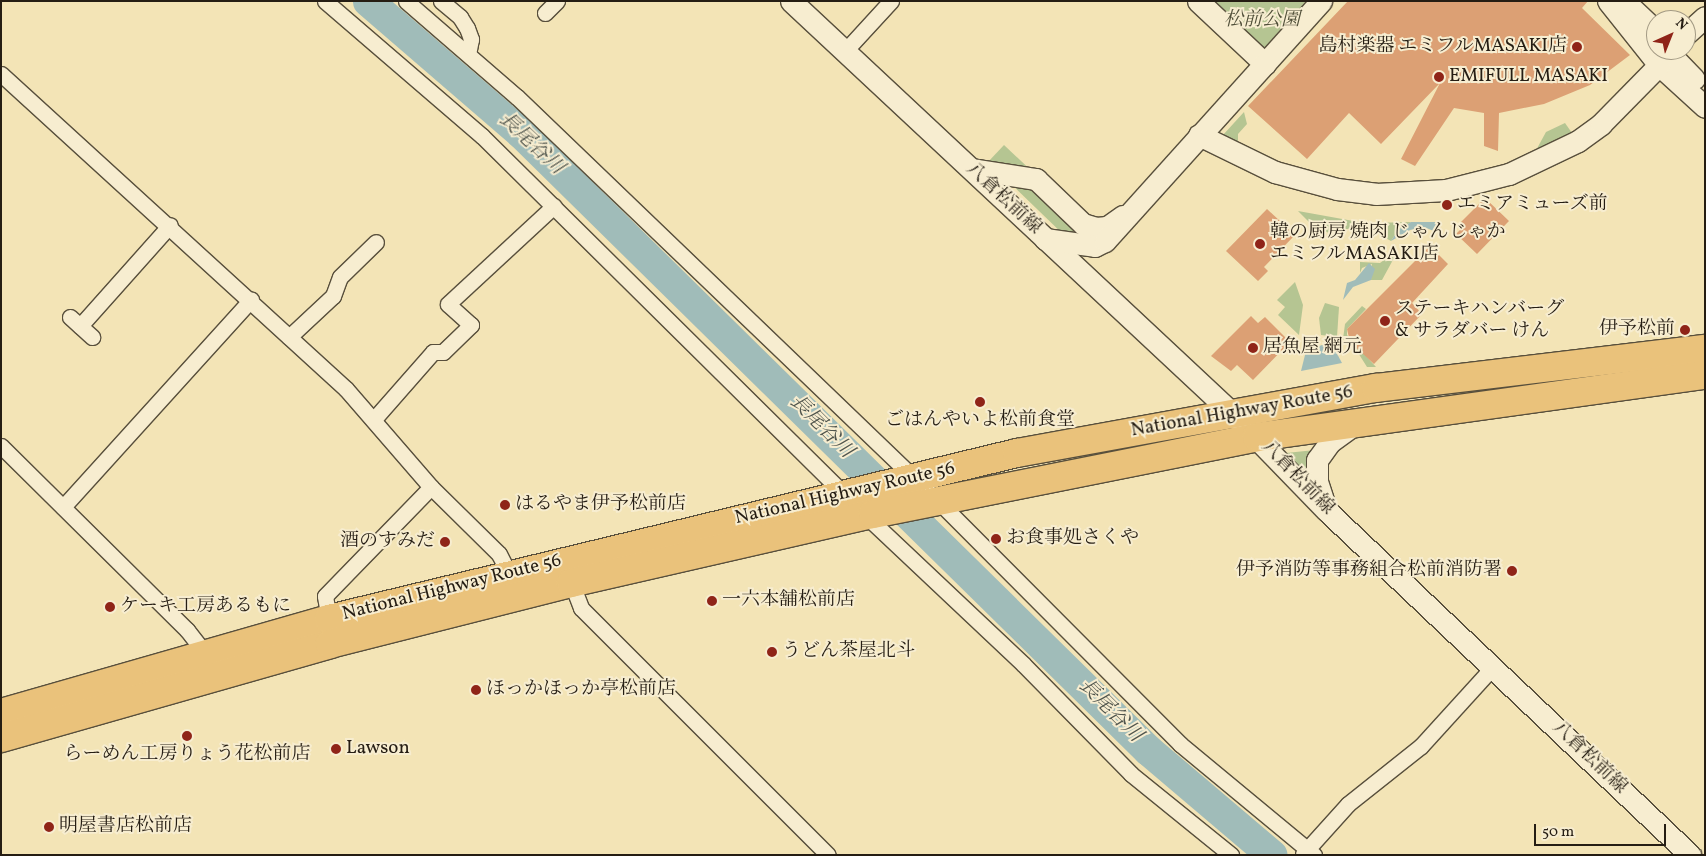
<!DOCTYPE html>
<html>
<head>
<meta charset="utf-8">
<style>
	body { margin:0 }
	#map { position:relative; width:1706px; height:856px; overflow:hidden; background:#f3e4b6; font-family:Vollkorn,"Noto Serif JP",serif }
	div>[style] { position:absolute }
	.green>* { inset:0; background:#b5c592 }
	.water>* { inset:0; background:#a0bcb9 }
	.river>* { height:31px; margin:-15.5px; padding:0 15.5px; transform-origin:15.5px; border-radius:15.5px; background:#a0bcb9 }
	.building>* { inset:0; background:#dca074 }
	.roads { filter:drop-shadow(1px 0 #584f3c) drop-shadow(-1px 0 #584f3c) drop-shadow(0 1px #584f3c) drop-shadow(0 -1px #584f3c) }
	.street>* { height:15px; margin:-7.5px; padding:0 7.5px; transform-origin:7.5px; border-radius:7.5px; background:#f7edd0 }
	.secondary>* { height:21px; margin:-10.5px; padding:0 10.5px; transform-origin:10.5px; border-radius:10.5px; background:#f7edd0 }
	.highway>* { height:28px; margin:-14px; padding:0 14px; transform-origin:14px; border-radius:14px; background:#eac27b }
	.dots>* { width:14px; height:14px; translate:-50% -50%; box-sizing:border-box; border:2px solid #f7edd0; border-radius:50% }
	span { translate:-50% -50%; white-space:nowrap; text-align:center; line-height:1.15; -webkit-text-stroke:4px #f7edd0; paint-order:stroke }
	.park-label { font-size:19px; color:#504f39; font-style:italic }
	.poi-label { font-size:19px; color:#251d13 }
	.right { translate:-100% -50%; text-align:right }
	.left { translate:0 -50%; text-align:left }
	.street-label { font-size:19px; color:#251d13 }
	.water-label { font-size:20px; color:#50554d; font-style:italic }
	.frame { position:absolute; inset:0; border:2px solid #251d13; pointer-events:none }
	.north { position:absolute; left:1646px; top:10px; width:50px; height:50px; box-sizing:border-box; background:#f7edd0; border:1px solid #a39a84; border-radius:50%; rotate:44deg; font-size:14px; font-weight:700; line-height:20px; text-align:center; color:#251d13 }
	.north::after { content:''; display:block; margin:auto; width:18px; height:22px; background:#8f2418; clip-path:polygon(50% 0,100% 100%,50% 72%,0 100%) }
	.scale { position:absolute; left:1534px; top:824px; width:132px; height:22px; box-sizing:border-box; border:2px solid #251d13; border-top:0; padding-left:6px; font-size:15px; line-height:18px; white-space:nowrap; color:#251d13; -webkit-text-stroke:4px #f7edd0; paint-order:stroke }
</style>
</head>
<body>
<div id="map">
	<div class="green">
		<i style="clip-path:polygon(1213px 1px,1306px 1px,1263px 50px)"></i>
		<i style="clip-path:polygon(1244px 112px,1247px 124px,1238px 134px,1238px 144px,1223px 135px)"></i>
		<i style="clip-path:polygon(1565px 123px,1572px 133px,1534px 154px,1546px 132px)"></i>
		<i style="clip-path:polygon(1004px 145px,1036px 175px,988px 162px)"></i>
		<i style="clip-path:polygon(1005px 178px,1031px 181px,1087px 231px,1067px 238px)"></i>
		<i style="clip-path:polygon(1298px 211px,1359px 222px,1359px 229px,1347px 229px,1336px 236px,1313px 226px)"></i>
		<i style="clip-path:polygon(1411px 222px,1398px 230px,1391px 241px,1371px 230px,1372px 223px)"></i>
		<i style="clip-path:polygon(1391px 255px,1394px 258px,1382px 280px,1371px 280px,1372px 264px,1362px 268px,1360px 273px,1360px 262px,1380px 263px)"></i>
		<i style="clip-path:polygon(1295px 282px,1303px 305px,1299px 335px,1278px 315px,1285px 307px,1277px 300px)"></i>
		<i style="clip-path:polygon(1325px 303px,1339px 307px,1337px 337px,1321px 335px,1319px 318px)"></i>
		<i style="clip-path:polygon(1362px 306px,1366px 309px,1347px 329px,1347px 335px,1376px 367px,1367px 367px,1355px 348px,1343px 339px,1345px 324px)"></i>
		<i style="clip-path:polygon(1315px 450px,1310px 478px,1286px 453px)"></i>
	</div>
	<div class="water">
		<i style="clip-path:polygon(1411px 222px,1440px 222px,1436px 232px,1424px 227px,1410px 230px,1391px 241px,1398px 230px)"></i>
		<i style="clip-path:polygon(1369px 263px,1375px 269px,1371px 280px,1353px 287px,1343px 300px,1347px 283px,1355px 280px)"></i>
		<i style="clip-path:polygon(1322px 345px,1336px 352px,1342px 363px,1301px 371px,1306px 351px)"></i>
	</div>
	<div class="river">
		<i style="left:368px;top:1px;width:202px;rotate:40.8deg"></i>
		<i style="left:521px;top:133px;width:880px;rotate:44.54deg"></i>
		<i style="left:1148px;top:750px;width:162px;rotate:40.3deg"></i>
	</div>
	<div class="building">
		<i style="clip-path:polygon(1348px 1px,1588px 1px,1582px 8px,1630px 55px,1590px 85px,1544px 104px,1499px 113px,1498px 151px,1484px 146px,1484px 113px,1454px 108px,1415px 166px,1401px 159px,1440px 83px,1381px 144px,1349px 113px,1307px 159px,1248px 106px)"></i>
		<i style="clip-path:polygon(1485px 198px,1509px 221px,1477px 254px,1456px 234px,1464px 226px,1461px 222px)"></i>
		<i style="clip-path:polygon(1267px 209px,1295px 235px,1264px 267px,1268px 271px,1258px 281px,1226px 251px)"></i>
		<i style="clip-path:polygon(1430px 246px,1448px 264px,1412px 303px,1422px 314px,1374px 364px,1350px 342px,1347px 329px)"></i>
		<i style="clip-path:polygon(1251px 316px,1258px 323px,1265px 317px,1290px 342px,1253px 380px,1237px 365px,1231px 371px,1211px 356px)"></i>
	</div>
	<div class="roads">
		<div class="street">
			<i style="left:325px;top:1px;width:207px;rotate:40.7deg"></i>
			<i style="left:482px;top:136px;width:515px;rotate:44.69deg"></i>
			<i style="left:406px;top:1px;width:147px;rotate:40.9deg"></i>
			<i style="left:517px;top:97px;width:585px;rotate:43.82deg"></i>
			<i style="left:939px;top:502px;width:342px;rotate:45.1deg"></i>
			<i style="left:1180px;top:744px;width:174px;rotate:39.6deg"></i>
			<i style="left:441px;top:1px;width:25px;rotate:40deg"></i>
			<i style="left:460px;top:17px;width:13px;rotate:58deg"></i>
			<i style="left:467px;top:28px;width:12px;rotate:70deg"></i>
			<i style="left:471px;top:39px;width:15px;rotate:101deg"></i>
			<i style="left:545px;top:13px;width:17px;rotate:-45deg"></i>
			<i style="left:845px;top:51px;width:68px;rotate:-47.4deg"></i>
			<i style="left:1px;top:74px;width:467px;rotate:42.4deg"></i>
			<i style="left:346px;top:389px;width:130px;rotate:49.1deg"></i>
			<i style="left:431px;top:487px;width:95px;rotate:44.6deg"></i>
			<i style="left:499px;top:554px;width:22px;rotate:63deg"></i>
			<i style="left:70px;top:317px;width:30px;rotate:42deg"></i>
			<i style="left:80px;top:326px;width:135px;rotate:-48.3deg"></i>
			<i style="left:289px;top:337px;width:60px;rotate:-43deg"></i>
			<i style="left:333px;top:296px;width:20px;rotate:-70deg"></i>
			<i style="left:340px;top:277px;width:50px;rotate:-44.2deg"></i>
			<i style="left:375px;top:418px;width:88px;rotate:-48.7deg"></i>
			<i style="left:433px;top:352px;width:10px"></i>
			<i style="left:443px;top:352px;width:39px;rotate:-44deg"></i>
			<i style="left:471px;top:325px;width:31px;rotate:-138deg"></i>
			<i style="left:448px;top:304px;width:144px;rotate:-42.8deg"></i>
			<i style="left:1px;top:446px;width:262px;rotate:44.7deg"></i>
			<i style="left:187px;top:630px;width:34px;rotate:52deg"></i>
			<i style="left:63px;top:507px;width:280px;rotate:-47.8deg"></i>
			<i style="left:864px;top:514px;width:219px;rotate:43.3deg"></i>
			<i style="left:1023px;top:664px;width:154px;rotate:45.5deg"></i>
			<i style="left:1131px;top:774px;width:129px;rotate:39deg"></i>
			<i style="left:570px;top:579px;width:31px;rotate:69deg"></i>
			<i style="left:581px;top:608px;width:349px;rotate:45deg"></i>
			<i style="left:329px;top:619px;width:23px;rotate:-100deg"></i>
			<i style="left:325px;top:596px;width:152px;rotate:-45.8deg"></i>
			<i style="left:1303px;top:854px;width:67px;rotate:-48deg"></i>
			<i style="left:1348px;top:804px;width:93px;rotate:-38.5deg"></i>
			<i style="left:1421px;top:746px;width:107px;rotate:-47.7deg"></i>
		</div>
		<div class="secondary">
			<i style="left:791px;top:1px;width:604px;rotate:43.05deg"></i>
			<i style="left:1232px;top:413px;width:135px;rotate:45.9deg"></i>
			<i style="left:1326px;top:510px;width:502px;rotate:43.46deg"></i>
			<i style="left:1198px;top:1px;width:92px;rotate:43.2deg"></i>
			<i style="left:1608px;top:1px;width:82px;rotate:51.4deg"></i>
			<i style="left:1659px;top:65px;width:62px;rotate:42.4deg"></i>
			<i style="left:1624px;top:1px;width:44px;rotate:43.2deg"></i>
			<i style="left:1686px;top:34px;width:25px;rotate:-42deg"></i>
			<i style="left:1672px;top:50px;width:5px;rotate:101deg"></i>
			<i style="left:1671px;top:55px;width:33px;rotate:46deg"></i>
			<i style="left:1199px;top:135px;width:85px;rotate:26deg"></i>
			<i style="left:1275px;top:172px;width:64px;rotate:15.3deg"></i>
			<i style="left:1337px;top:189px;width:39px;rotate:7deg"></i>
			<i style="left:1376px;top:194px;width:70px;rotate:-3.3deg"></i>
			<i style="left:1446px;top:190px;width:65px;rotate:-14.3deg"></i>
			<i style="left:1509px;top:174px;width:76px;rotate:-25.6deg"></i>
			<i style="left:1578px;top:141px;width:29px;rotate:-36deg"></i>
			<i style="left:1601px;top:124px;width:83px;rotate:-45.5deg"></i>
			<i style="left:972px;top:169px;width:65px;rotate:8.9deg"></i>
			<i style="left:1036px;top:179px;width:65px;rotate:43.8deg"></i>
			<i style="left:1083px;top:224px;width:14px;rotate:17deg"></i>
			<i style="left:1096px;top:228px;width:11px;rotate:-5deg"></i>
			<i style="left:1107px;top:227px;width:19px;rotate:-35deg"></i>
			<i style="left:1045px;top:239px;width:50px;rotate:8deg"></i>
			<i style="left:1095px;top:246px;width:11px;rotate:-27deg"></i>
			<i style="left:1105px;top:241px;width:323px;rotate:-48deg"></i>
			<i style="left:1325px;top:506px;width:25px;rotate:-108deg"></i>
			<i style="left:1317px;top:482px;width:22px;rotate:-90deg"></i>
			<i style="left:1317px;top:460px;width:22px;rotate:-54deg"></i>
			<i style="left:1330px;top:442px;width:32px;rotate:-36deg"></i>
		</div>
		<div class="highway">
			<i style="left:1px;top:713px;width:341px;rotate:-16deg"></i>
			<i style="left:329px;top:619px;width:708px;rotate:-13.57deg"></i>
			<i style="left:1017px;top:453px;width:365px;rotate:-10.3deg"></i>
			<i style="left:1376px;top:388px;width:331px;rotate:-6.8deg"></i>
			<i style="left:1px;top:738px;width:342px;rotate:-15.9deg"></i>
			<i style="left:330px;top:644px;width:249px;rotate:-14.2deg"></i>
			<i style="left:571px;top:583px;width:310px;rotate:-12.9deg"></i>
			<i style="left:873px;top:514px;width:392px;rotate:-11.3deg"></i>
			<i style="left:1257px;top:437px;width:452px;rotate:-7.9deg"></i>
		</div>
	</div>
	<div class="dots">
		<i style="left:1577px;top:47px;background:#8f2418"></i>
		<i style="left:1439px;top:77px;background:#8f2418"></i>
		<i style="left:1447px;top:205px;background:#8f2418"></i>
		<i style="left:1260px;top:244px;background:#8f2418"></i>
		<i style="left:1385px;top:321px;background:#8f2418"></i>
		<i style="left:1685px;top:330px;background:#8f2418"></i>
		<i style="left:1253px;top:348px;background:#8f2418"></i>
		<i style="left:980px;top:402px;background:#8f2418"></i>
		<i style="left:505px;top:505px;background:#8f2418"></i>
		<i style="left:996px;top:539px;background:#8f2418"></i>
		<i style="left:445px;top:542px;background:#8f2418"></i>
		<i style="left:1512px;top:571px;background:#8f2418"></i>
		<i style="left:712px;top:601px;background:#8f2418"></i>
		<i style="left:110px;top:607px;background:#8f2418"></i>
		<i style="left:772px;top:652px;background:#8f2418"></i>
		<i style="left:476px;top:690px;background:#8f2418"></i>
		<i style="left:187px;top:736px;background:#8f2418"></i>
		<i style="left:336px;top:749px;background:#8f2418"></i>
		<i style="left:49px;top:827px;background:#8f2418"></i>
	</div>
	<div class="park-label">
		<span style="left:1262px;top:21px">松前公園</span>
	</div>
	<div class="poi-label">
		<span class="right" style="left:1567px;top:47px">島村楽器 エミフルMASAKI店</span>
		<span class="left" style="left:1449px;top:77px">EMIFULL MASAKI</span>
		<span class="left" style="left:1457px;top:205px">エミアミューズ前</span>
		<span class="left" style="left:1270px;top:244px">韓の厨房 焼肉 じゃんじゃか<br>エミフルMASAKI店</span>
		<span class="left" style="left:1395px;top:321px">ステーキハンバーグ<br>&amp; サラダバー けん</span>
		<span class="right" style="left:1675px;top:330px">伊予松前</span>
		<span class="left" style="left:1263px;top:348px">居魚屋 網元</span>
		<span style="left:980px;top:421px">ごはんやいよ松前食堂</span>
		<span class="left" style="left:515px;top:505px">はるやま伊予松前店</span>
		<span class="left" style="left:1006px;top:539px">お食事処さくや</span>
		<span class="right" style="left:435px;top:542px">酒のすみだ</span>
		<span class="right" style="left:1502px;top:571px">伊予消防等事務組合松前消防署</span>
		<span class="left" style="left:722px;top:601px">一六本舗松前店</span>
		<span class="left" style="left:120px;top:607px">ケーキ工房あるもに</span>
		<span class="left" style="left:782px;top:652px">うどん茶屋北斗</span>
		<span class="left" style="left:486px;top:690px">ほっかほっか亭松前店</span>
		<span class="left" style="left:346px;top:749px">Lawson</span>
		<span style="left:187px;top:755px">らーめん工房りょう花松前店</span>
		<span class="left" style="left:59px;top:827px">明屋書店松前店</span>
	</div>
	<div class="street-label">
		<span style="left:1003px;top:199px;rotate:43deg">八倉松前線</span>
		<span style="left:1242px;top:412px;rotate:-10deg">National Highway Route 56</span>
		<span style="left:1297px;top:478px;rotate:46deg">八倉松前線</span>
		<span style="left:845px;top:494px;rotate:-13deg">National Highway Route 56</span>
		<span style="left:452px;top:588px;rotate:-14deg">National Highway Route 56</span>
		<span style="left:1589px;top:758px;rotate:44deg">八倉松前線</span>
	</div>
	<div class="water-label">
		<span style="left:531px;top:144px;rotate:43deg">長尾谷川</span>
		<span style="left:821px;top:427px;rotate:45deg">長尾谷川</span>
		<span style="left:1110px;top:711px;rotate:45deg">長尾谷川</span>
	</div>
	<div class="frame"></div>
	<div class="north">N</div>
	<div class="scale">50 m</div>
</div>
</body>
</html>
